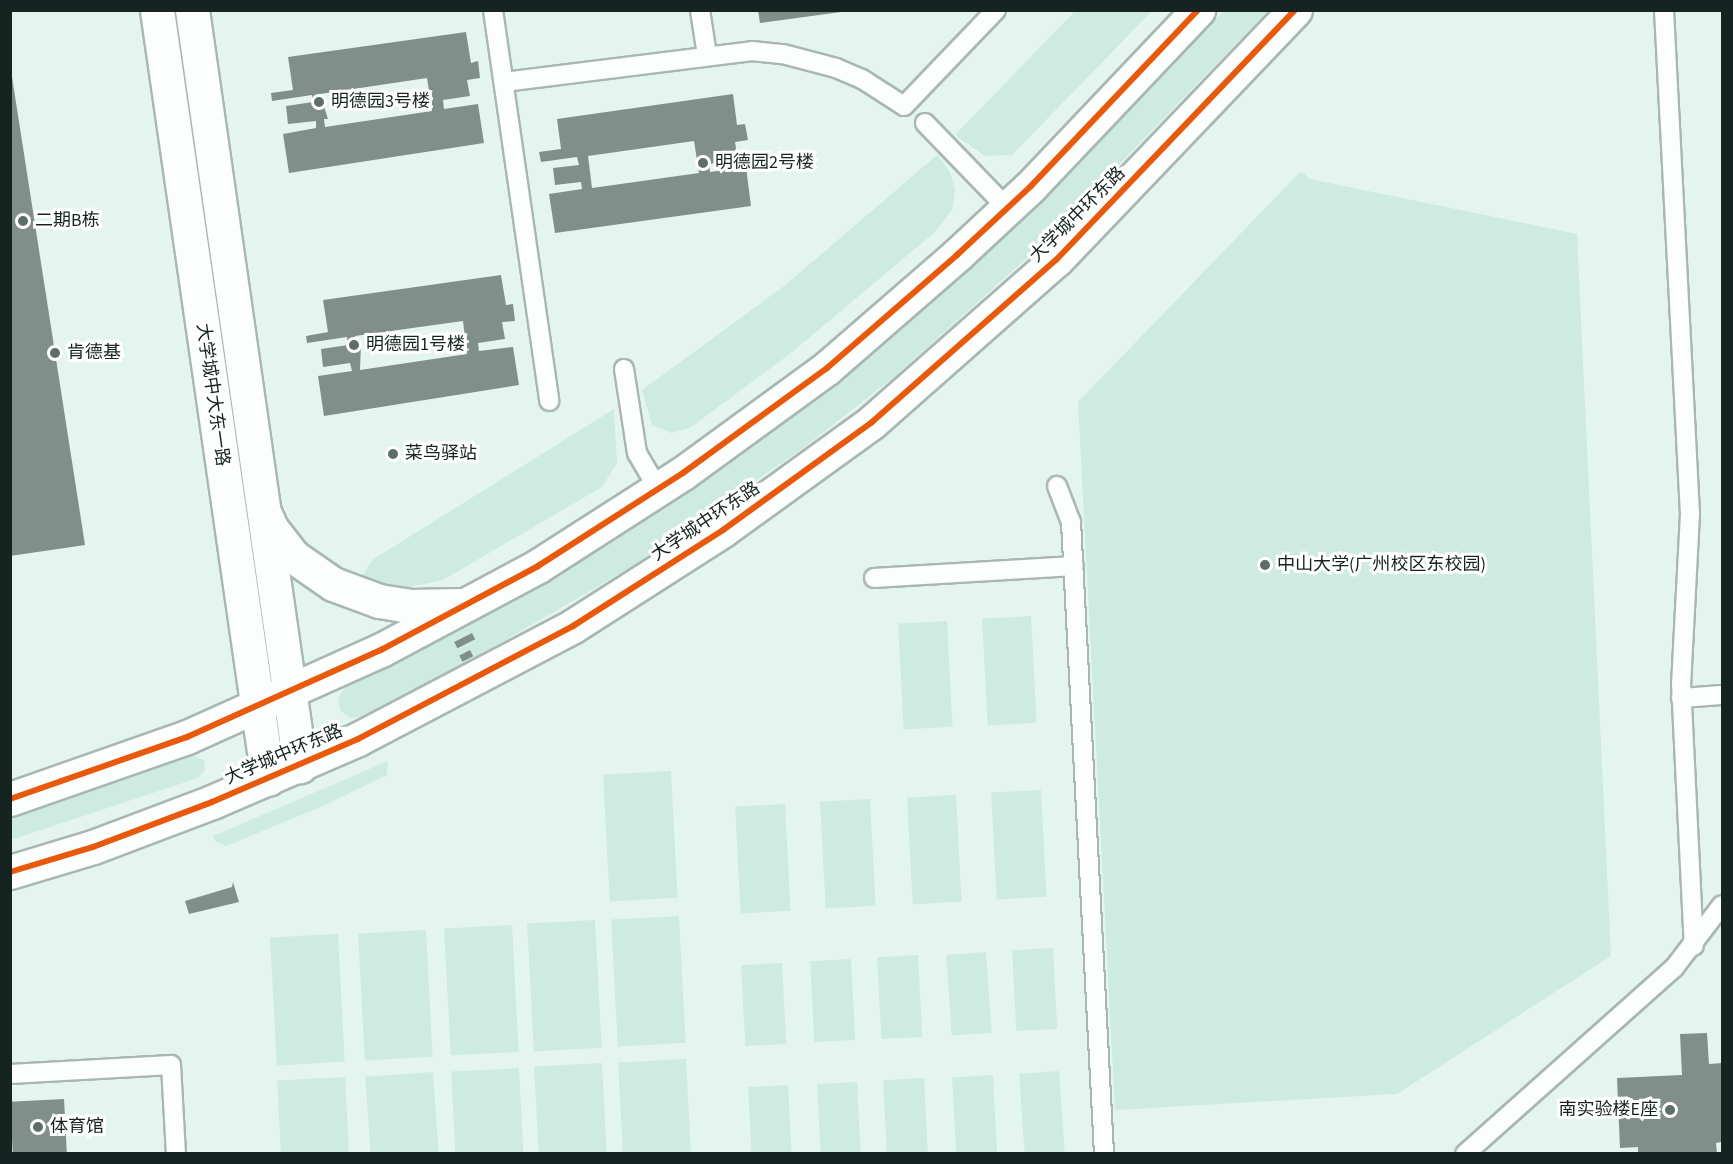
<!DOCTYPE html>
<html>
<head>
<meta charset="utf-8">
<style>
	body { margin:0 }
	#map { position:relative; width:1733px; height:1164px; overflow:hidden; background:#e4f5ef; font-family:"Source Sans 3","Noto Sans SC",sans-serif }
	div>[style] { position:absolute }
	.green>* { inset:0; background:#ceebe1; transform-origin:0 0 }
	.building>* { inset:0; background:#808f8a; transform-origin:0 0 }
	.roads { filter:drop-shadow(2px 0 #a9b7b2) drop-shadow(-2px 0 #a9b7b2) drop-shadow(0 2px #a9b7b2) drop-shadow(0 -2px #a9b7b2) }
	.service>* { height:18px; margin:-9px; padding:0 9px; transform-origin:9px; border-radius:9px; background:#fbfefd }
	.tertiary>* { height:33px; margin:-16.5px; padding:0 16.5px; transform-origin:16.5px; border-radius:16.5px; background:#fbfefd }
	.primary>* { height:33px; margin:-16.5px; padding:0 16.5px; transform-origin:16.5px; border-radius:16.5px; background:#fbfefd }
	.cycleway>* { height:6px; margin:-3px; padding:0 3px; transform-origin:3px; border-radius:3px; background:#e8590c }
	.dots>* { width:16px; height:16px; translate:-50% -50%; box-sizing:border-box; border:3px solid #fff; border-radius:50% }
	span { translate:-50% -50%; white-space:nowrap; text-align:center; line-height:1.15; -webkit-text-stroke:6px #fff; paint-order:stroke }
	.poi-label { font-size:18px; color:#152420 }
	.left { translate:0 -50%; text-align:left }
	.right { translate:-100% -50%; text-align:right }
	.street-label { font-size:18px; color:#152420 }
	.frame { position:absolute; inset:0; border:12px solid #152420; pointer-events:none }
</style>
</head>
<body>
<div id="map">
	<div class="green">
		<i style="clip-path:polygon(1075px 11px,1152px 11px,1012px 155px,985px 156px,955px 135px)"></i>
		<i style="clip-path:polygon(1224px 11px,1268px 11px,1037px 249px,894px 377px,806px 446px,633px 566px,450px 672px,360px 717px,350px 718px,340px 710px,338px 697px,347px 686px,462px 629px,606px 545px,717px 471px,863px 361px,1056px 188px)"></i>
		<i style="clip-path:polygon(937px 155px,950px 172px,955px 190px,952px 210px,935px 232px,791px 353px,690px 428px,671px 433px,652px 425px,642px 390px,784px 286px)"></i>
		<i style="clip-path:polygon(1301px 171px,1310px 179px,1577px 234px,1611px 956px,1397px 1094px,1115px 1110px,1078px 402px)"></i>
		<i style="clip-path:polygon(614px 409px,617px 463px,602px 487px,443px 580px,405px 588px,358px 582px,372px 560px)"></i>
		<i style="left:1031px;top:616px;width:107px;height:49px;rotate:87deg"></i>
		<i style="left:947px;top:621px;width:106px;height:49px;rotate:87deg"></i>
		<i style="clip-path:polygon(191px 755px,204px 760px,205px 770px,198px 778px,11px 840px,11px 817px)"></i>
		<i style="clip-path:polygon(388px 761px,387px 775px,323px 806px,226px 846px,215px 841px,213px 836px)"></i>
		<i style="left:671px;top:771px;width:127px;height:68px;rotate:87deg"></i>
		<i style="left:1041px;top:790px;width:107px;height:50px;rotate:87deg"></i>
		<i style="left:956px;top:795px;width:107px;height:49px;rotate:87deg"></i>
		<i style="left:870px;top:799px;width:107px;height:50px;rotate:87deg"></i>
		<i style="left:785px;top:804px;width:107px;height:50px;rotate:87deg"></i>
		<i style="left:679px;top:916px;width:127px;height:68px;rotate:87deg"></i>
		<i style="left:595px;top:920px;width:128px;height:68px;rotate:87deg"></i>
		<i style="left:512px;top:925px;width:127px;height:68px;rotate:87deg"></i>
		<i style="left:426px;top:930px;width:127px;height:68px;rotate:87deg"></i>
		<i style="left:338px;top:934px;width:128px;height:68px;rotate:87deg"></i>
		<i style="left:1053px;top:948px;width:81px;height:41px;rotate:87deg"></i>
		<i style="left:986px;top:952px;width:81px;height:40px;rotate:86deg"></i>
		<i style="left:918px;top:955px;width:82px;height:41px;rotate:87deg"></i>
		<i style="left:851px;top:959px;width:81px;height:41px;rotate:87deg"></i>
		<i style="left:782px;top:963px;width:81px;height:41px;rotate:87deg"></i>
		<i style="left:686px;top:1059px;width:94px;height:68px;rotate:87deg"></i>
		<i style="left:602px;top:1063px;width:90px;height:68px;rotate:87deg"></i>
		<i style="left:519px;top:1068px;width:85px;height:68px;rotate:87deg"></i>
		<i style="left:1059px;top:1071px;width:81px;height:40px;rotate:86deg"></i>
		<i style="left:433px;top:1072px;width:81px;height:68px;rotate:86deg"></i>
		<i style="left:993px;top:1075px;width:78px;height:41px;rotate:87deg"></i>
		<i style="left:345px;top:1077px;width:76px;height:68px;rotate:87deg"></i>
		<i style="left:924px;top:1078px;width:75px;height:41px;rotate:87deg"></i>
		<i style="left:857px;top:1082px;width:71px;height:40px;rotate:87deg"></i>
		<i style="left:788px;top:1085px;width:68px;height:40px;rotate:87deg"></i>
	</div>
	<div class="building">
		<i style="clip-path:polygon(758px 10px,841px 10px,841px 12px,760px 23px)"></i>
		<i style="clip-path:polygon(evenodd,466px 32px,471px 63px,478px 61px,480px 78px,467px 80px,470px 96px,443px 100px,444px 109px,478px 104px,484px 143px,289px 173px,283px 134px,316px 128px,316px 121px,288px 124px,286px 106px,313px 102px,312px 95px,272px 101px,271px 93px,293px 90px,288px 57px,466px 32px,427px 78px,432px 111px,325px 127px,324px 119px,328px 119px,320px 94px,427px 78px)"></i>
		<i style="clip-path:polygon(10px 64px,85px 545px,10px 556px)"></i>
		<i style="clip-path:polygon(evenodd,733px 94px,737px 125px,745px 124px,748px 140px,735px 142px,738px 160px,709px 164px,710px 172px,746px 167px,751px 206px,555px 233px,549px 194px,582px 189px,581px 182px,555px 185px,553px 168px,579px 165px,577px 157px,541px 162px,539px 152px,561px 149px,557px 119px,733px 94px,694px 141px,699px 173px,592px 188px,588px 156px,694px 141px)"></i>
		<i style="clip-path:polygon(evenodd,501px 275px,506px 305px,513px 304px,515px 321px,502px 322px,505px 339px,478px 343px,479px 351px,513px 347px,519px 385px,324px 416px,318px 376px,352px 371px,350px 363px,323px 367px,321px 349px,348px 345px,347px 337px,307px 343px,306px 336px,328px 332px,323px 300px,501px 275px,463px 321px,467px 354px,360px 370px,361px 344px,356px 344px,355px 336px,463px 321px)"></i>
		<i style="left:472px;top:633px;width:7px;height:20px;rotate:63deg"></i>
		<i style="left:470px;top:650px;width:7px;height:12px;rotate:63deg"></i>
		<i style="clip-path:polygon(233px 882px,239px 902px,189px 914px,185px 901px,232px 887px)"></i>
		<i style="clip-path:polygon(1707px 1033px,1709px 1064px,1722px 1063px,1722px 1142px,1716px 1143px,1717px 1154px,1638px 1154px,1638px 1147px,1620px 1148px,1617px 1078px,1682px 1075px,1680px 1034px)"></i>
		<i style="left:64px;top:1099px;width:55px;height:54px;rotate:87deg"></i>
	</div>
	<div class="roads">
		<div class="service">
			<i style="left:493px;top:10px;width:395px;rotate:81.8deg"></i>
			<i style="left:700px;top:10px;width:46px;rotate:81.2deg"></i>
			<i style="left:1664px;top:10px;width:505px;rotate:87.05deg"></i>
			<i style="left:1690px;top:514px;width:169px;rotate:93deg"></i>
			<i style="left:1681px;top:683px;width:263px;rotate:87.2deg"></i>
			<i style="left:504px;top:82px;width:250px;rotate:-7.1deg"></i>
			<i style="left:752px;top:51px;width:31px;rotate:6deg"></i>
			<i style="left:783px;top:54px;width:55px;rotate:14.8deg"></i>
			<i style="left:836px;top:68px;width:28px;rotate:23deg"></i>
			<i style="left:862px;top:79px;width:50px;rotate:32.7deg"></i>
			<i style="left:904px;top:106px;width:133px;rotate:-46.2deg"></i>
			<i style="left:925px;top:123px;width:120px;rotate:46deg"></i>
			<i style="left:624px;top:369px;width:85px;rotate:81.2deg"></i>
			<i style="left:637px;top:453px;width:42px;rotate:59.7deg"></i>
			<i style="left:1057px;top:486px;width:39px;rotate:69deg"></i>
			<i style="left:1071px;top:522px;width:633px;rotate:87.01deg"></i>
			<i style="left:874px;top:578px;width:200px;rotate:-3.4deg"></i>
			<i style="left:1681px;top:698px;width:41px;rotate:-4.2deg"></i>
			<i style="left:10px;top:1074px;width:161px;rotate:-3.2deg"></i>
			<i style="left:171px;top:1065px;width:89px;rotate:86.8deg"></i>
			<i style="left:1465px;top:1154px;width:280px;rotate:-41.7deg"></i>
			<i style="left:1674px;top:968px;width:79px;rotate:-52.7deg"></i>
		</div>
		<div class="tertiary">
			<i style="left:157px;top:10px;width:777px;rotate:81.79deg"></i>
			<i style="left:192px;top:10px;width:764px;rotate:81.87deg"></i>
		</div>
		<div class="primary">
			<i style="left:264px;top:512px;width:17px;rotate:66deg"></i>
			<i style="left:271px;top:528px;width:37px;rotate:52deg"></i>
			<i style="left:294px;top:557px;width:47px;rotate:34.7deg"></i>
			<i style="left:333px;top:584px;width:49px;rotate:20.3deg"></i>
			<i style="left:379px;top:601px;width:31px;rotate:9deg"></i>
			<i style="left:410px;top:606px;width:50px;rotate:-1.1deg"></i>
			<i style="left:10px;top:799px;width:188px;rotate:-19.3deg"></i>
			<i style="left:187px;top:737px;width:213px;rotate:-24.2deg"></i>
			<i style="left:381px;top:650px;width:178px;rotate:-28.1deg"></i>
			<i style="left:538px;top:566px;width:172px;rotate:-32.7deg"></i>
			<i style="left:683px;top:473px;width:178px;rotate:-36.1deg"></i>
			<i style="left:827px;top:368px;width:172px;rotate:-41deg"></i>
			<i style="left:957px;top:255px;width:101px;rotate:-43deg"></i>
			<i style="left:1031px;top:186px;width:243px;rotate:-46.5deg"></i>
			<i style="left:10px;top:872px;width:87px;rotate:-16.8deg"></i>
			<i style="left:93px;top:847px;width:127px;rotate:-20.7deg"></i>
			<i style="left:212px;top:802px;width:159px;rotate:-23.3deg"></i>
			<i style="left:358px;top:739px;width:243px;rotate:-27.7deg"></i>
			<i style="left:573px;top:626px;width:178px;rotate:-32.6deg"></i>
			<i style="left:723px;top:530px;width:184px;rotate:-35.9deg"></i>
			<i style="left:872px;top:422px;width:245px;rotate:-41.4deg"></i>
			<i style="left:1056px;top:260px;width:346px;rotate:-46.3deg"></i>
		</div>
	</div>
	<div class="cycleway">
		<i style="left:10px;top:799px;width:188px;rotate:-19.3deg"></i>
		<i style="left:187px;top:737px;width:213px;rotate:-24.2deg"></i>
		<i style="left:381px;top:650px;width:178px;rotate:-28.1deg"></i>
		<i style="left:538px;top:566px;width:172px;rotate:-32.7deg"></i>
		<i style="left:683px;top:473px;width:178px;rotate:-36.1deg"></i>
		<i style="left:827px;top:368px;width:172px;rotate:-41deg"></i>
		<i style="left:957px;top:255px;width:101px;rotate:-43deg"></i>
		<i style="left:1031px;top:186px;width:243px;rotate:-46.5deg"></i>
		<i style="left:10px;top:872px;width:87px;rotate:-16.8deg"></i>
		<i style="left:93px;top:847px;width:127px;rotate:-20.7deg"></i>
		<i style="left:212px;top:802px;width:159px;rotate:-23.3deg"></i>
		<i style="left:358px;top:739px;width:243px;rotate:-27.7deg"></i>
		<i style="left:573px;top:626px;width:178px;rotate:-32.6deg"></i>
		<i style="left:723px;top:530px;width:184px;rotate:-35.9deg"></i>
		<i style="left:872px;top:422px;width:245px;rotate:-41.4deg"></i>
		<i style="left:1056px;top:260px;width:346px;rotate:-46.3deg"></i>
	</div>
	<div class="dots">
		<i style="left:319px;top:102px;background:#5d6d68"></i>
		<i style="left:703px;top:163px;background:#5d6d68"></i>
		<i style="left:23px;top:221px;background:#5d6d68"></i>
		<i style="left:354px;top:345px;background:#5d6d68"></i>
		<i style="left:55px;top:353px;background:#5d6d68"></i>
		<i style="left:393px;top:454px;background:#5d6d68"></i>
		<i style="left:1265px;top:565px;background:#5d6d68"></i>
		<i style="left:1670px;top:1110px;background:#5d6d68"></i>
		<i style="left:38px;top:1127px;background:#5d6d68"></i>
	</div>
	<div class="poi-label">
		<span class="left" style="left:331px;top:102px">明德园3号楼</span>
		<span class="left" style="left:715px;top:163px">明德园2号楼</span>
		<span class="left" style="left:35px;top:221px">二期B栋</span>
		<span class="left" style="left:366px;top:345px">明德园1号楼</span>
		<span class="left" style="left:67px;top:353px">肯德基</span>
		<span class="left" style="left:405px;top:454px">菜鸟驿站</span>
		<span class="left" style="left:1277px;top:565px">中山大学(广州校区东校园)</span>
		<span class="right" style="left:1658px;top:1110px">南实验楼E座</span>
		<span class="left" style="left:50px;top:1127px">体育馆</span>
	</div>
	<div class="street-label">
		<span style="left:1078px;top:215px;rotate:-45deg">大学城中环东路</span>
		<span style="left:212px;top:395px;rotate:82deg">大学城中大东一路</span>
		<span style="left:706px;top:522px;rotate:-34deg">大学城中环东路</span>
		<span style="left:284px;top:755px;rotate:-23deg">大学城中环东路</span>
	</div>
	<div class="frame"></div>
</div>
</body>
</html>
